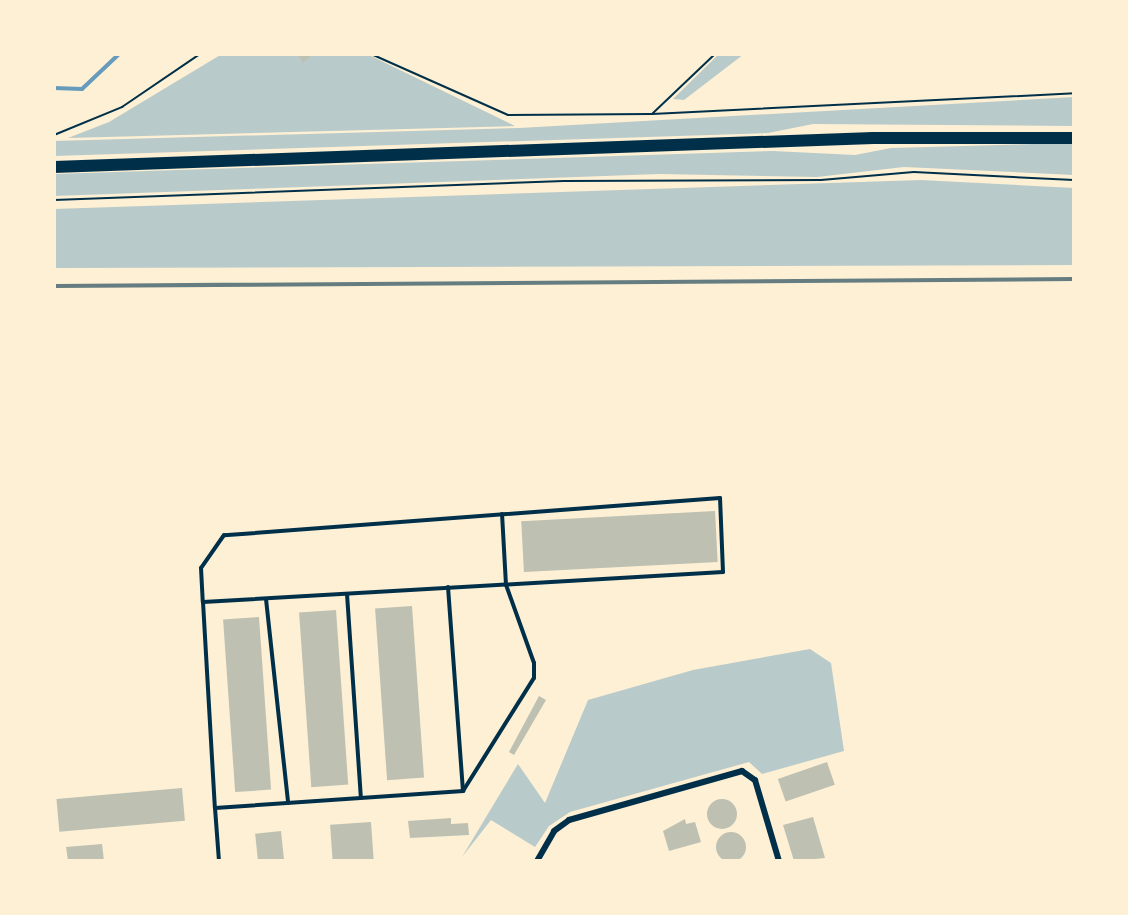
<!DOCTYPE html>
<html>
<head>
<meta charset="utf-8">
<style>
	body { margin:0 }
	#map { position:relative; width:1128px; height:915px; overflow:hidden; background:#fdf0d5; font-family:Quicksand,sans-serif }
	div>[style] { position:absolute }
	.green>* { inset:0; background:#b9caca }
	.stream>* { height:4px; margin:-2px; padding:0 2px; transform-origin:2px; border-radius:2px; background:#669bbc }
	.building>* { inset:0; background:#bec0b2; transform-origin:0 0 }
	.round { border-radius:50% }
	.path>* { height:2px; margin:-1px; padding:0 1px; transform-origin:1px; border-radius:1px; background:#003049 }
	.service>* { height:4px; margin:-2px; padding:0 2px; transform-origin:2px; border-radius:2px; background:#003049 }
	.minor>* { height:6px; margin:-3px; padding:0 3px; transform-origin:3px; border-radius:3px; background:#003049 }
	.trunk>* { height:12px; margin:-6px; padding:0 6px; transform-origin:6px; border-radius:6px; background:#003049 }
	.rail>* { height:4px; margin:-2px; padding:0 2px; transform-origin:2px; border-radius:2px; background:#657d81 }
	span { translate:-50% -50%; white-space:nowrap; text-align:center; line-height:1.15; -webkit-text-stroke:6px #fdf0d5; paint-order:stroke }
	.frame { position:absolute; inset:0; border:56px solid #fdf0d5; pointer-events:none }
</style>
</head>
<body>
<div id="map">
	<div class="green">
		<i style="clip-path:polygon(222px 54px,367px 54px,515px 126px,68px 138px,109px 122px)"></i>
		<i style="clip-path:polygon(719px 54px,744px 54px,684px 100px,673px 99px)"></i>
		<i style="clip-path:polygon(1074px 97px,1074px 126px,813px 124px,768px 133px,54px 156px,54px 141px,519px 128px)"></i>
		<i style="clip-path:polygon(1074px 143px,1074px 175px,904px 167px,817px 177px,659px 174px,54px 196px,54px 174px,773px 151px,855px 155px,891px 148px)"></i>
		<i style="clip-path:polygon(921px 180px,1074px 188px,1074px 265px,54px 268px,54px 209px)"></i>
		<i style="clip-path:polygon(810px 649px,831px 663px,844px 751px,762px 774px,749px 762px,570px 812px,549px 826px,535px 847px,491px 820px,462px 857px,518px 764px,545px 803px,588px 700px,693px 670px)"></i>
	</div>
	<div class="stream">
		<i style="left:54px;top:88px;width:28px;rotate:2deg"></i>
		<i style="left:82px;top:89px;width:51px;rotate:-43.4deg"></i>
	</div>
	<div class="building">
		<i style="clip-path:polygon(297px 54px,313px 54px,303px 63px)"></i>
		<i style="left:715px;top:511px;width:51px;height:194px;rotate:87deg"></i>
		<i style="left:412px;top:606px;width:172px;height:37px;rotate:86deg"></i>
		<i style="left:336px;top:610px;width:175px;height:37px;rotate:86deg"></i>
		<i style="left:259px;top:617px;width:173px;height:36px;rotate:86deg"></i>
		<i style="clip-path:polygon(539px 696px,546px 700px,514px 755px,509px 752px)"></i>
		<i style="left:827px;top:762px;width:24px;height:52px;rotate:71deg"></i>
		<i style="left:182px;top:788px;width:33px;height:126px;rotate:85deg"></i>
		<i class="round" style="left:707px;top:799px;width:30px;height:30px"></i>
		<i style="clip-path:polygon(813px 817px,825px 858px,794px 861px,783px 825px)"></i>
		<i style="clip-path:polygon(451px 818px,451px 824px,468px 823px,469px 835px,410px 838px,408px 821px)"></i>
		<i style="clip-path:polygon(685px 819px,686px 824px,695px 822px,701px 842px,669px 851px,663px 831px)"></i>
		<i style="left:371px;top:822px;width:39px;height:41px;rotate:86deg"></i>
		<i style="left:281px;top:831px;width:30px;height:26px;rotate:84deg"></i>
		<i class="round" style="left:716px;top:832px;width:30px;height:30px"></i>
		<i style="clip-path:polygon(102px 844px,104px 861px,68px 861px,66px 847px)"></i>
	</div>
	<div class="path">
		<i style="left:371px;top:54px;width:150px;rotate:24deg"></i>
		<i style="left:508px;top:115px;width:143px;rotate:-0.4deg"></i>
		<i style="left:715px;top:54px;width:87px;rotate:136.4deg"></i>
		<i style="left:652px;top:114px;width:423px;rotate:-2.8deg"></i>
		<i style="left:54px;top:135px;width:74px;rotate:-22.4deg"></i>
		<i style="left:122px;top:107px;width:94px;rotate:-34.2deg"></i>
		<i style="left:54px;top:200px;width:510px;rotate:-2.13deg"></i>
		<i style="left:564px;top:181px;width:257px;rotate:-0.2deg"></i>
		<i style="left:821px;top:180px;width:93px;rotate:-4.9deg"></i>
		<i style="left:914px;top:172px;width:160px;rotate:2.9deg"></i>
	</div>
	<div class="service">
		<i style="left:448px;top:587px;width:204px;rotate:85.8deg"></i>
		<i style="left:347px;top:594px;width:204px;rotate:86.1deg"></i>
		<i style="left:266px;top:599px;width:205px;rotate:83.8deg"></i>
		<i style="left:203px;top:602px;width:521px;rotate:-3.3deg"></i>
		<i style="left:723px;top:572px;width:74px;rotate:-92.3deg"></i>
		<i style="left:720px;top:498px;width:497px;rotate:175.7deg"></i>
		<i style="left:224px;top:535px;width:40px;rotate:124.9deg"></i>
		<i style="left:201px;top:568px;width:34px;rotate:87deg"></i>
		<i style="left:203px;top:602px;width:206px;rotate:86.7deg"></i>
		<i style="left:215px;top:808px;width:53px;rotate:85.7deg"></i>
		<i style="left:215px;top:808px;width:249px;rotate:-3.9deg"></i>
		<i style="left:463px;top:791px;width:133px;rotate:-57.9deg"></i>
		<i style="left:534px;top:678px;width:15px;rotate:-90deg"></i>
		<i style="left:534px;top:663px;width:83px;rotate:-109.7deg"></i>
		<i style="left:506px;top:585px;width:71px;rotate:-93.2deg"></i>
	</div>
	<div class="minor">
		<i style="left:537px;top:861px;width:34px;rotate:-60deg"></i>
		<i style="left:554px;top:831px;width:19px;rotate:-36deg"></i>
		<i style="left:569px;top:820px;width:180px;rotate:-15.8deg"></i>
		<i style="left:742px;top:771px;width:16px;rotate:35deg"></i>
		<i style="left:755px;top:780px;width:84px;rotate:73.5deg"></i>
	</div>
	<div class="trunk">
		<i style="left:54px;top:167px;width:820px;rotate:-2.03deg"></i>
		<i style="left:873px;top:138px;width:201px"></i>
	</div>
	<div class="rail">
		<i style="left:54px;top:286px;width:1020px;rotate:-0.39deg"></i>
	</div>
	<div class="frame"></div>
</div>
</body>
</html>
